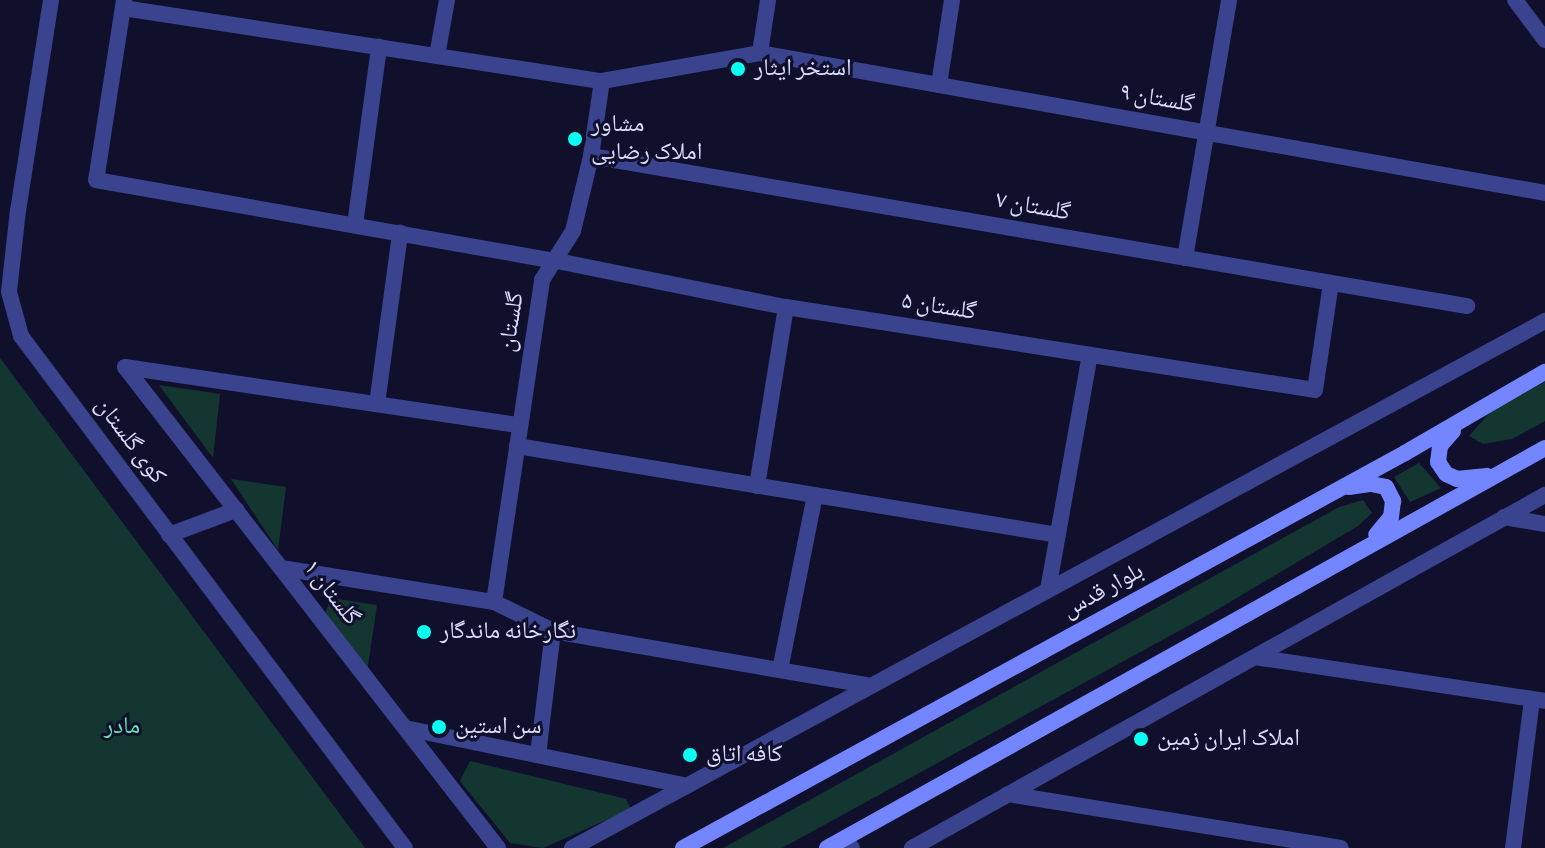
<!DOCTYPE html>
<html>
<head>
<meta charset="utf-8">
<style>
	body { margin:0 }
	#map { position:relative; width:1545px; height:848px; overflow:hidden; background:#10102d; font-family:"Alegreya Sans","Noto Naskh Arabic",sans-serif }
	div>[style] { position:absolute }
	.green>* { inset:0; background:#133730 }
	.minor>* { height:16px; margin:-8px; padding:0 8px; transform-origin:8px; border-radius:8px; background:#39438e }
	.tertiary>* { height:16px; margin:-8px; padding:0 8px; transform-origin:8px; border-radius:8px; background:#39438e }
	.secondary>* { height:16px; margin:-8px; padding:0 8px; transform-origin:8px; border-radius:8px; background:#7386ff }
	.dots>* { width:22px; height:22px; translate:-50% -50%; box-sizing:border-box; border:4px solid #10102d; border-radius:50% }
	span { translate:-50% -50%; white-space:nowrap; text-align:center; line-height:1.15; -webkit-text-stroke:6px #10102d; paint-order:stroke }
	.poi-label { font-size:24px; color:#dcdeff }
	.left { translate:0 -50%; text-align:left }
	.street-label { font-size:24px; color:#dcdeff }
	.park-label { font-size:24px; color:#60e7b0 }
</style>
</head>
<body>
<div id="map">
	<div class="green">
		<i style="clip-path:polygon(0 358px,365px 848px,0 848px)"></i>
		<i style="clip-path:polygon(1545px 382px,1545px 421px,1512px 439px,1483px 444px,1469px 436px,1491px 411px)"></i>
		<i style="clip-path:polygon(159px 385px,220px 394px,213px 458px)"></i>
		<i style="clip-path:polygon(1419px 463px,1441px 488px,1410px 502px,1394px 477px)"></i>
		<i style="clip-path:polygon(231px 479px,286px 487px,278px 550px)"></i>
		<i style="clip-path:polygon(1363px 500px,1372px 513px,1358px 526px,1208px 615px,782px 848px,723px 848px,1339px 507px)"></i>
		<i style="clip-path:polygon(331px 598px,377px 605px,367px 672px,325px 614px)"></i>
		<i style="clip-path:polygon(470px 761px,626px 799px,631px 809px,543px 848px,510px 843px,460px 781px)"></i>
	</div>
	<div class="minor">
		<i style="left:124px;top:0;width:182px;rotate:98.8deg"></i>
		<i style="left:96px;top:180px;width:468px;rotate:10deg"></i>
		<i style="left:557px;top:261px;width:234px;rotate:11.4deg"></i>
		<i style="left:786px;top:307px;width:535px;rotate:8.92deg"></i>
		<i style="left:1315px;top:390px;width:108px;rotate:-81.5deg"></i>
		<i style="left:123px;top:8px;width:485px;rotate:8.7deg"></i>
		<i style="left:760px;top:53px;width:797px;rotate:10.11deg"></i>
		<i style="left:437px;top:56px;width:57px;rotate:-79.9deg"></i>
		<i style="left:939px;top:85px;width:86px;rotate:-81.3deg"></i>
		<i style="left:591px;top:156px;width:889px;rotate:9.72deg"></i>
		<i style="left:355px;top:225px;width:180px;rotate:-82.3deg"></i>
		<i style="left:1185px;top:258px;width:262px;rotate:-80.3deg"></i>
		<i style="left:125px;top:367px;width:609px;rotate:52.21deg"></i>
		<i style="left:125px;top:367px;width:399px;rotate:8.4deg"></i>
		<i style="left:377px;top:404px;width:173px;rotate:-82.3deg"></i>
		<i style="left:517px;top:446px;width:548px;rotate:9.34deg"></i>
		<i style="left:757px;top:486px;width:181px;rotate:-80.8deg"></i>
		<i style="left:1504px;top:517px;width:42px;rotate:9.7deg"></i>
		<i style="left:169px;top:535px;width:72px;rotate:-20.5deg"></i>
		<i style="left:281px;top:568px;width:216px;rotate:9.1deg"></i>
		<i style="left:1048px;top:590px;width:239px;rotate:-79.9deg"></i>
		<i style="left:553px;top:631px;width:323px;rotate:9.8deg"></i>
		<i style="left:1255px;top:657px;width:293px;rotate:8.6deg"></i>
		<i style="left:780px;top:670px;width:178px;rotate:-78.7deg"></i>
		<i style="left:405px;top:728px;width:288px;rotate:11.6deg"></i>
		<i style="left:538px;top:755px;width:125px;rotate:-83.1deg"></i>
		<i style="left:553px;top:631px;width:66px;rotate:-153.8deg"></i>
		<i style="left:494px;top:602px;width:326px;rotate:-81.5deg"></i>
		<i style="left:542px;top:280px;width:58px;rotate:-57.7deg"></i>
		<i style="left:573px;top:231px;width:77px;rotate:-76.5deg"></i>
		<i style="left:591px;top:156px;width:76px;rotate:-81.7deg"></i>
		<i style="left:602px;top:81px;width:160px;rotate:-10deg"></i>
		<i style="left:760px;top:53px;width:54px;rotate:-81.4deg"></i>
		<i style="left:1008px;top:794px;width:337px;rotate:9.2deg"></i>
		<i style="left:572px;top:848px;width:1107px;rotate:-28.44deg"></i>
		<i style="left:912px;top:848px;width:725px;rotate:-29.15deg"></i>
		<i style="left:1513px;top:848px;width:150px;rotate:-82.7deg"></i>
	</div>
	<div class="tertiary">
		<i style="left:51px;top:0;width:213px;rotate:98.9deg"></i>
		<i style="left:18px;top:210px;width:82px;rotate:96.3deg"></i>
		<i style="left:9px;top:292px;width:46px;rotate:74.7deg"></i>
		<i style="left:21px;top:336px;width:640px;rotate:53.13deg"></i>
		<i style="left:1515px;top:0;width:50px;rotate:53.1deg"></i>
		<i style="left:845px;top:838px;width:12px;rotate:55deg"></i>
	</div>
	<div class="secondary">
		<i style="left:1453px;top:431px;width:20px;rotate:131deg"></i>
		<i style="left:1440px;top:446px;width:16px;rotate:97deg"></i>
		<i style="left:1438px;top:462px;width:14px;rotate:56deg"></i>
		<i style="left:1446px;top:474px;width:12px;rotate:24deg"></i>
		<i style="left:1457px;top:479px;width:30px;rotate:-6deg"></i>
		<i style="left:1349px;top:487px;width:22px;rotate:-8deg"></i>
		<i style="left:1371px;top:484px;width:15px;rotate:11deg"></i>
		<i style="left:1386px;top:487px;width:16px;rotate:63deg"></i>
		<i style="left:1393px;top:501px;width:16px;rotate:97deg"></i>
		<i style="left:1391px;top:517px;width:23px;rotate:130deg"></i>
		<i style="left:683px;top:848px;width:823px;rotate:-28.68deg"></i>
		<i style="left:1405px;top:453px;width:162px;rotate:-30.1deg"></i>
		<i style="left:827px;top:848px;width:822px;rotate:-29.12deg"></i>
	</div>
	<div class="dots">
		<i style="left:738px;top:69px;background:#08fff1"></i>
		<i style="left:575px;top:139px;background:#08fff1"></i>
		<i style="left:424px;top:632px;background:#08fff1"></i>
		<i style="left:439px;top:727px;background:#08fff1"></i>
		<i style="left:1141px;top:739px;background:#08fff1"></i>
		<i style="left:690px;top:755px;background:#08fff1"></i>
	</div>
	<div class="poi-label">
		<span class="left" style="left:754px;top:69px">استخر ایثار</span>
		<span class="left" style="left:591px;top:139px">مشاور<br>املاک رضایی</span>
		<span class="left" style="left:440px;top:632px">نگارخانه ماندگار</span>
		<span class="left" style="left:455px;top:727px">سن استین</span>
		<span class="left" style="left:1157px;top:739px">املاک ایران زمین</span>
		<span class="left" style="left:706px;top:755px">کافه اتاق</span>
	</div>
	<div class="street-label">
		<span style="left:1157px;top:99px;rotate:10deg">گلستان ۹</span>
		<span style="left:1033px;top:207px;rotate:10deg">گلستان ۷</span>
		<span style="left:939px;top:307px;rotate:9deg">گلستان ۵</span>
		<span style="left:512px;top:322px;rotate:-81deg">گلستان</span>
		<span style="left:130px;top:441px;rotate:53deg">کوی گلستان</span>
		<span style="left:1103px;top:591px;rotate:-29deg">بلوار قدس</span>
		<span style="left:331px;top:593px;rotate:52deg">گلستان ۱</span>
	</div>
	<div class="park-label">
		<span style="left:122px;top:727px">مادر</span>
	</div>
</div>
</body>
</html>
